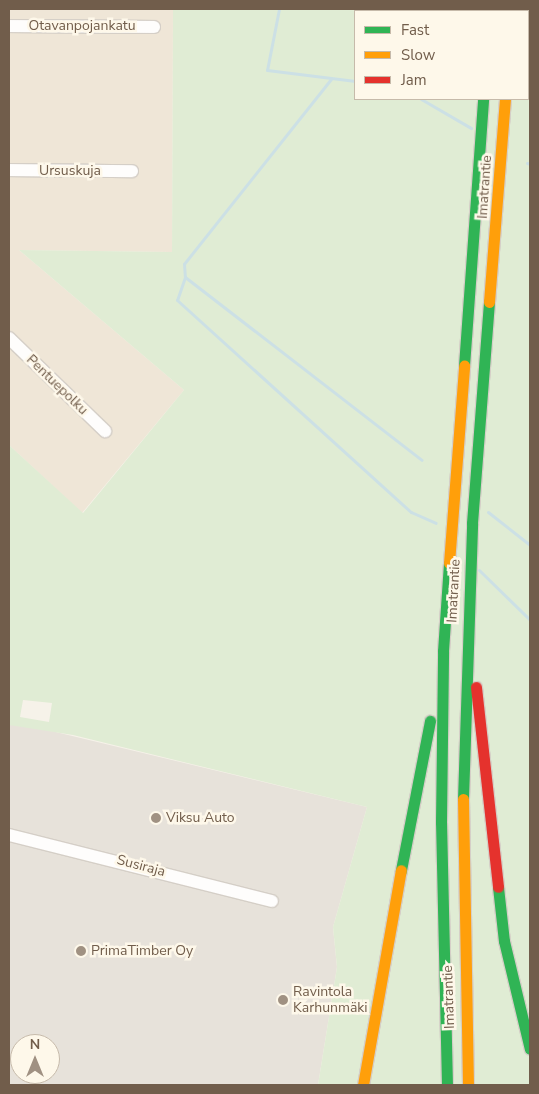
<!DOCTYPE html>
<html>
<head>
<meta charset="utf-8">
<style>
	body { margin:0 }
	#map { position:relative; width:539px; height:1094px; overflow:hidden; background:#f6f2e9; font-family:"Nunito Sans",sans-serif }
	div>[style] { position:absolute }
	.residential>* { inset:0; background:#efe6d7 }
	.industrial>* { inset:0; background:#e7e2da }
	.green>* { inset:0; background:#e0ecd4 }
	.stream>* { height:3px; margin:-1.5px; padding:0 1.5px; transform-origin:1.5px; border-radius:1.5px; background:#cce0e5 }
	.roads { filter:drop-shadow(1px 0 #d5cfc7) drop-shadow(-1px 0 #d5cfc7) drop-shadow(0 1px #d5cfc7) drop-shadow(0 -1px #d5cfc7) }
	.street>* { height:12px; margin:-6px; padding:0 6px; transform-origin:6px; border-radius:6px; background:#fefdfc }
	.fast>* { height:11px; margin:-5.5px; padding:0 5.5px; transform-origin:5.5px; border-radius:5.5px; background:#30b455 }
	.slow>* { height:11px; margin:-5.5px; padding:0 5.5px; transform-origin:5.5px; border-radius:5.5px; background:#ff9f0a }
	.jam>* { height:11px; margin:-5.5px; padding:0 5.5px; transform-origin:5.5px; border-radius:5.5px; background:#e5322d }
	.dots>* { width:14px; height:14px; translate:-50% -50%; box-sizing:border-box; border:2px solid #fef8ea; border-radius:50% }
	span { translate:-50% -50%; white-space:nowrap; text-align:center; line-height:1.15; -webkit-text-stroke:5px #fef8ea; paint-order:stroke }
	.street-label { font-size:14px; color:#715d4b }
	.poi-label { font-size:14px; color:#715d4b }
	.left { translate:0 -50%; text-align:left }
	.frame { position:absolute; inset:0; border:10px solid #715d4b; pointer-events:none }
	.legend { position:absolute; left:354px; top:10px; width:175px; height:90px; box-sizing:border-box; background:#fef8ea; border:1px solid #c6baaa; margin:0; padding:6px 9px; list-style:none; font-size:15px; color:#715d4b }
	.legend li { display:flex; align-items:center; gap:10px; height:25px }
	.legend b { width:25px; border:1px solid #c6baaa }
	.north { position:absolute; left:10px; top:1034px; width:50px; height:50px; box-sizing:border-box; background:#fef8ea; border:1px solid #c6baaa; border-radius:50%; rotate:0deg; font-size:14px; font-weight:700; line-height:20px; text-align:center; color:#715d4b }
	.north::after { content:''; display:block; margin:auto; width:18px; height:22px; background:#a09182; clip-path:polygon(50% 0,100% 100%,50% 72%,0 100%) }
</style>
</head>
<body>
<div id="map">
	<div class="residential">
		<i style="clip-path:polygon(9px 9px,173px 9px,172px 252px,19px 250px,184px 390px,82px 513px,9px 445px)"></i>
	</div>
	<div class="industrial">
		<i style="clip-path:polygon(evenodd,10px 721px,367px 807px,333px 927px,337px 967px,318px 1085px,9px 1085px,10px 721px,20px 1044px,50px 1044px,50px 1074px,20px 1074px,20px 1044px)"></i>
	</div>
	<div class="green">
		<i style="clip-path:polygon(evenodd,173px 9px,530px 9px,530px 1085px,318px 1085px,337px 967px,333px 927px,367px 807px,73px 735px,9px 725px,9px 445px,83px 513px,184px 390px,19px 250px,172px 252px,173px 9px,355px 11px,528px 11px,528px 99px,355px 99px,355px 11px,173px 9px,23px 700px,52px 703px,49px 722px,20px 717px,23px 700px)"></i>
	</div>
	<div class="stream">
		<i style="left:279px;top:9px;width:62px;rotate:101.1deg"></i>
		<i style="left:267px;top:70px;width:89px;rotate:7.1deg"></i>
		<i style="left:331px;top:79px;width:236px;rotate:128.5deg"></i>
		<i style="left:184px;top:264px;width:13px;rotate:86deg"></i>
		<i style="left:185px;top:277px;width:24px;rotate:109deg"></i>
		<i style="left:177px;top:300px;width:316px;rotate:42.2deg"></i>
		<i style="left:411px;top:512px;width:27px;rotate:24deg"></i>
		<i style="left:421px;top:99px;width:58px;rotate:30.1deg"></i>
		<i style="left:527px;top:163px;width:3px;rotate:18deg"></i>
		<i style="left:185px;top:277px;width:299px;rotate:37.7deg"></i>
		<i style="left:488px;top:512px;width:53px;rotate:38.2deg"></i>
		<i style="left:479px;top:570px;width:71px;rotate:44.4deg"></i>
	</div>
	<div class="roads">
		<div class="street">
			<i style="left:9px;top:26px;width:145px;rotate:0.4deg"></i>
			<i style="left:9px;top:170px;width:123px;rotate:0.5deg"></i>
			<i style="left:9px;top:338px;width:134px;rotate:44.1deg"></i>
			<i style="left:9px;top:835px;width:271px;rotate:14.1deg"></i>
		</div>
		<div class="fast">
			<i style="left:486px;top:9px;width:2px;rotate:90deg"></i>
			<i style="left:464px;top:366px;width:268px;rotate:-85.9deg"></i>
			<i style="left:463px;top:799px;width:276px;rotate:-88.1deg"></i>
			<i style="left:472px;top:523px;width:222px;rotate:-85.6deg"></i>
			<i style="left:401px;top:870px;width:152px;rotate:-79deg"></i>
			<i style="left:498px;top:887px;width:54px;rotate:83.7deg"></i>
			<i style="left:504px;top:941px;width:111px;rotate:76.5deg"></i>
			<i style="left:447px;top:1085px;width:263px;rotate:-91.3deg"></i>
			<i style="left:441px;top:822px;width:171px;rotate:-89.3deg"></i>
			<i style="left:443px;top:651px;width:88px;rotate:-86.1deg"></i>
		</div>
		<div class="slow">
			<i style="left:508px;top:9px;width:2px;rotate:90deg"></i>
			<i style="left:489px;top:302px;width:204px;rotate:-85.5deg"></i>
			<i style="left:449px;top:563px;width:198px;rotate:-85.6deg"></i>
			<i style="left:463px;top:799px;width:286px;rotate:89deg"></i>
			<i style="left:363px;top:1085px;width:218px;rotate:-80deg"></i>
		</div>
		<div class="jam">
			<i style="left:476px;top:687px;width:201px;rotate:83.7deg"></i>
		</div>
	</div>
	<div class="dots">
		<i style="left:156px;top:818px;background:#a09182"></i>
		<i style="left:81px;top:951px;background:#a09182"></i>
		<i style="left:283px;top:1000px;background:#a09182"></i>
	</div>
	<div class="street-label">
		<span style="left:82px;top:26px">Otavanpojankatu</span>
		<span style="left:70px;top:171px">Ursuskuja</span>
		<span style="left:485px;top:187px;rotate:-86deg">Imatrantie</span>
		<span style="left:57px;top:385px;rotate:44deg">Pentuepolku</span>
		<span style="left:454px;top:591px;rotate:-87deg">Imatrantie</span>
		<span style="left:141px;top:866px;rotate:15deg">Susiraja</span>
		<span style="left:449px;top:997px;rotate:-92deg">Imatrantie</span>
	</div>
	<div class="poi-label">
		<span class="left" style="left:166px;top:818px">Viksu Auto</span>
		<span class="left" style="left:91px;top:951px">PrimaTimber Oy</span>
		<span class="left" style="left:293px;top:1000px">Ravintola<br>Karhunmäki</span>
	</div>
	<div class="frame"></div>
	<ul class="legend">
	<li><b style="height:6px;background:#30b455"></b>Fast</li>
	<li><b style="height:6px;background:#ff9f0a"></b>Slow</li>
	<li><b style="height:6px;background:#e5322d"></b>Jam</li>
	</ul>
	<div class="north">N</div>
</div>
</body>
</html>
